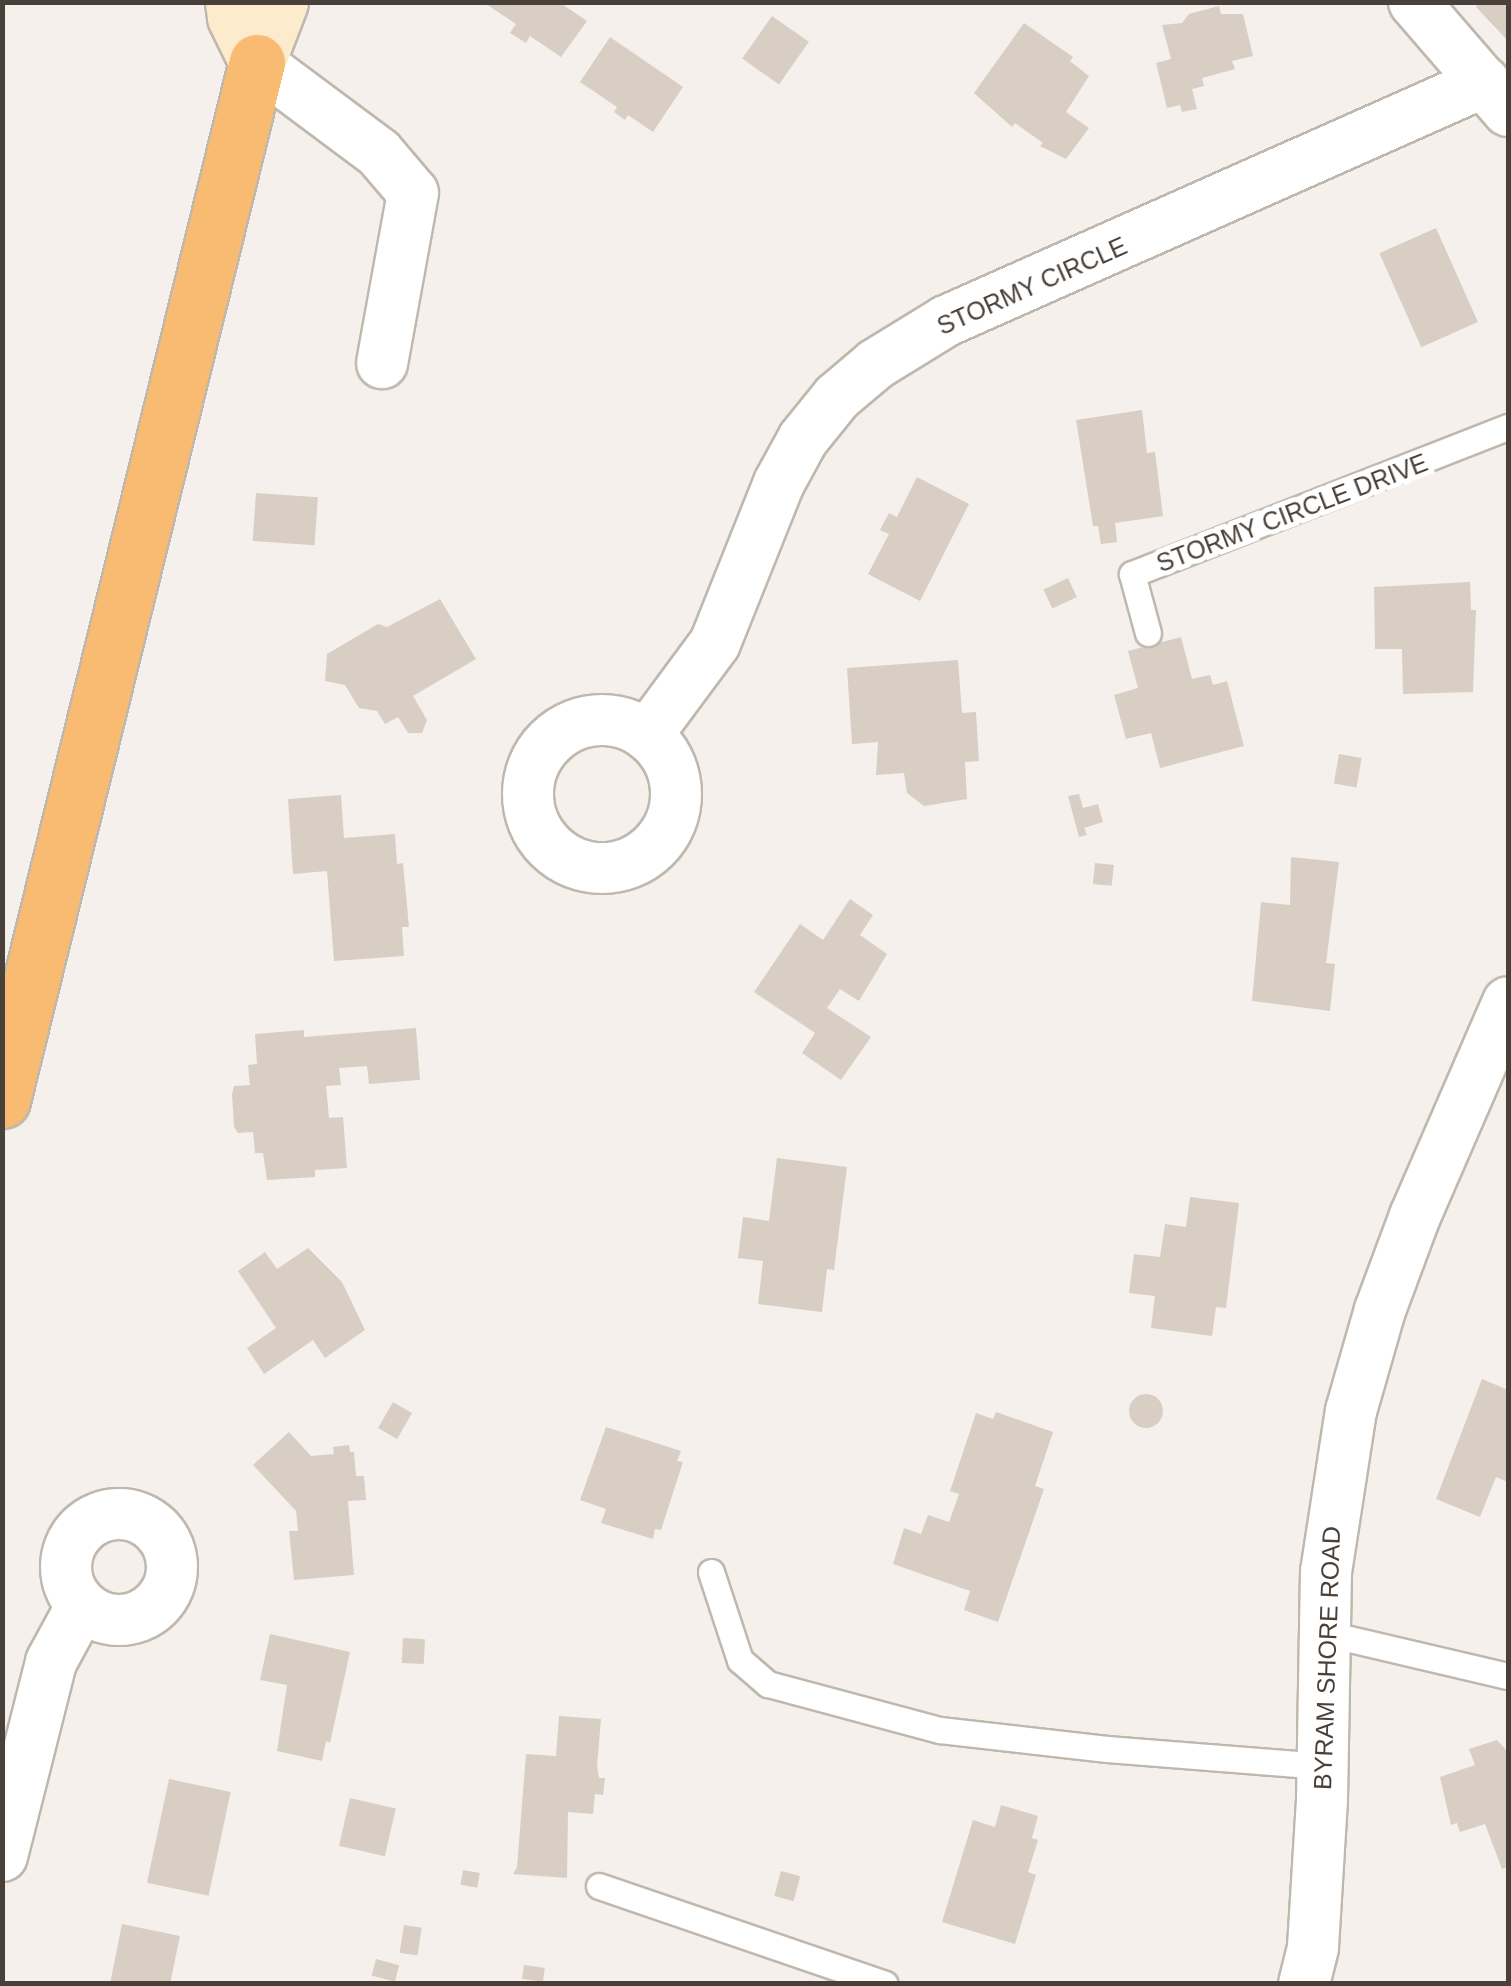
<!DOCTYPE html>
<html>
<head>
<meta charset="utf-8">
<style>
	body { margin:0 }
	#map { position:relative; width:1511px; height:1986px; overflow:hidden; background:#f5f0eb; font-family:Arial,sans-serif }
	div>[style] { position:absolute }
	.building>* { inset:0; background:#d9cec3; transform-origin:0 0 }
	.round { border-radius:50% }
	.roads { filter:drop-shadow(2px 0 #c0b7ad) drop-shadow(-2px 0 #c0b7ad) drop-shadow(0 2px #c0b7ad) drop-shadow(0 -2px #c0b7ad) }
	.service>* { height:25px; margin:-12.5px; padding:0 12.5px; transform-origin:12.5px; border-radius:12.5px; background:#fff }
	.minor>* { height:50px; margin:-25px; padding:0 25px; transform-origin:25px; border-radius:25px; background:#fff }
	.minor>.ring { margin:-25px; padding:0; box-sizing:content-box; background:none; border:50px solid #fff; border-radius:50% }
	.secondary>* { height:55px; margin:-27.5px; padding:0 27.5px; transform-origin:27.5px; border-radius:27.5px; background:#fdebcd }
	.motorway>* { height:55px; margin:-27.5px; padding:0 27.5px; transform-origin:27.5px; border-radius:27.5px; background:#f9ba71 }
	span { translate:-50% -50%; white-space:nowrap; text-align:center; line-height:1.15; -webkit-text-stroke:10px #fff; paint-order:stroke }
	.street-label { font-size:25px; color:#494039 }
	.frame { position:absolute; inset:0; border:5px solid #494039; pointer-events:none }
</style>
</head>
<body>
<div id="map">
	<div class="building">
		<i style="clip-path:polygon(483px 2px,559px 2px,587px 21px,561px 57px,530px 36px,526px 43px,510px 33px,516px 24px)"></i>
		<i style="clip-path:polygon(1480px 2px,1508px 2px,1507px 40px,1476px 7px)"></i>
		<i style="clip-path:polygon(1219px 6px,1221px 14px,1243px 14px,1253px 56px,1232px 61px,1235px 69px,1202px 78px,1204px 86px,1192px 89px,1197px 109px,1182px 112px,1180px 105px,1167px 108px,1156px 63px,1171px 59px,1162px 25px,1182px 23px,1189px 14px)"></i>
		<i style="left:772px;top:16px;width:45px;height:52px;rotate:35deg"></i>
		<i style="clip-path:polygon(1024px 23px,1073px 57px,1070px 61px,1089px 76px,1066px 112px,1089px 128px,1066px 159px,1040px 146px,1043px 143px,1015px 123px,1012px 127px,974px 93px)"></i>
		<i style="clip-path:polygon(610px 37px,683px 87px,653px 132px,628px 115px,625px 120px,614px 112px,617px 107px,580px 82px)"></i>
		<i style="left:1436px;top:228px;width:103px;height:62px;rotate:66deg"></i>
		<i style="clip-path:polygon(1142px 410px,1147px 453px,1155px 452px,1163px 516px,1115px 523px,1117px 542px,1101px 544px,1098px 526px,1093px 526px,1076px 420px)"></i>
		<i style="clip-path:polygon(917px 477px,969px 504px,920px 601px,868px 574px,889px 534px,880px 530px,889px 513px,897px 517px)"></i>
		<i style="left:256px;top:493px;width:62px;height:48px;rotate:4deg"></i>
		<i style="left:1068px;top:578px;width:21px;height:27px;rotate:65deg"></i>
		<i style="clip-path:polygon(1470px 582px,1471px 610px,1476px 610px,1473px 692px,1403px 694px,1402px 649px,1375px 649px,1374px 587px)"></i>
		<i style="clip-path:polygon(440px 599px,476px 659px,413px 696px,427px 720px,422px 733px,408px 733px,398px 717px,385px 724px,377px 711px,359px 708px,345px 685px,325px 681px,327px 654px,378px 624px,387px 627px)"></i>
		<i style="clip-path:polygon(1181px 637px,1192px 679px,1210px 675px,1213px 685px,1227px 681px,1244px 746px,1160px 768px,1151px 733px,1126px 739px,1114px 695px,1138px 688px,1128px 651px)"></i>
		<i style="clip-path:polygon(958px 660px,962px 713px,976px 712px,979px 761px,965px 762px,967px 799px,924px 806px,907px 793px,904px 773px,876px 775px,878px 742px,852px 744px,847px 668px)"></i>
		<i style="left:1339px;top:754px;width:23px;height:30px;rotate:10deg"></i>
		<i style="clip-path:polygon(1079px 794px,1083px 808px,1098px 804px,1103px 822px,1084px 828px,1087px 835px,1079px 837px,1068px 796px)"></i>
		<i style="clip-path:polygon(341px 795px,344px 838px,395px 834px,397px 864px,403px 863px,409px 927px,402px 927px,404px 956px,334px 961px,327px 871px,293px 874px,288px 799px)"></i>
		<i style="clip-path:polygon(1291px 857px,1339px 862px,1326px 963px,1335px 964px,1330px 1011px,1252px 1001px,1261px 902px,1290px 905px)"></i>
		<i style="left:1095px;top:863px;width:19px;height:21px;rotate:6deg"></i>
		<i style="clip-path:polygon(850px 899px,873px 915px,860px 935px,887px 954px,859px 1001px,840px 989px,827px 1008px,871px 1037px,841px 1080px,802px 1053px,815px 1033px,754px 992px,800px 924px,823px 940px)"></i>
		<i style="clip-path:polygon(416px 1028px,420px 1080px,369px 1084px,367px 1066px,339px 1068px,341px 1085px,326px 1086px,329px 1118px,343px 1117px,347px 1168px,315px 1170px,315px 1177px,267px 1180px,263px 1153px,255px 1153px,253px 1132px,238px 1133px,234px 1127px,232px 1094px,234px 1086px,250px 1085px,248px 1065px,257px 1064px,255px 1034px,304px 1030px,304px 1037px)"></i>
		<i style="clip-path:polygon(777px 1158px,847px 1167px,834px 1270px,827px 1269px,822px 1312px,758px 1304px,763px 1261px,738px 1258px,743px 1217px,769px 1221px)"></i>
		<i style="clip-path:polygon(1190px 1197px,1239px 1203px,1226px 1308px,1216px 1307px,1212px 1336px,1151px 1328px,1155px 1296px,1129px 1293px,1134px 1254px,1160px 1257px,1165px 1224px,1186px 1227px)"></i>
		<i style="clip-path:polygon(308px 1248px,342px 1282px,365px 1330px,325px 1358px,313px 1340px,264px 1374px,247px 1348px,276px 1328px,238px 1271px,265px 1252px,277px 1269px)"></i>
		<i style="clip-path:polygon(1482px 1379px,1508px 1390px,1508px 1482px,1496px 1477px,1480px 1517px,1436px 1499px)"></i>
		<i class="round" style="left:1129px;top:1394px;width:34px;height:34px"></i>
		<i style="left:393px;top:1402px;width:22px;height:30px;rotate:30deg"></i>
		<i style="clip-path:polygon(996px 1412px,1053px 1432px,1035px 1486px,1044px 1489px,998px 1622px,964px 1610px,970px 1591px,893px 1564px,904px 1528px,921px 1534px,928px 1515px,949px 1522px,959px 1494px,950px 1491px,976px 1413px,993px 1419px)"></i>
		<i style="clip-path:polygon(606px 1427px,681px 1451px,677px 1461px,683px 1462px,661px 1530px,655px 1529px,653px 1539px,601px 1523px,606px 1509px,580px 1500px)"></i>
		<i style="clip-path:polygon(289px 1432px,311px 1456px,334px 1454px,333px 1447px,349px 1445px,350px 1452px,354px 1452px,356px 1476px,364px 1476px,366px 1500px,348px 1501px,354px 1575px,294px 1580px,289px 1531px,298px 1531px,296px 1511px,253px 1465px)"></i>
		<i style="clip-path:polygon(270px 1634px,350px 1652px,330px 1743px,326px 1741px,322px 1761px,277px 1751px,287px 1685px,260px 1680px)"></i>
		<i style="left:403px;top:1638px;width:22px;height:25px;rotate:3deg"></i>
		<i style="clip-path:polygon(559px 1716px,601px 1719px,597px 1766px,599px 1778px,605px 1778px,603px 1795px,595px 1794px,593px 1814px,568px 1812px,567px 1878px,513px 1874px,517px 1867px,526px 1754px,556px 1756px)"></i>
		<i style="clip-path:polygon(1497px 1740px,1508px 1752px,1508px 1867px,1502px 1869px,1485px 1824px,1460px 1832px,1457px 1823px,1451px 1825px,1440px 1777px,1475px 1765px,1469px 1749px)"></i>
		<i style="left:169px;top:1779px;width:63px;height:106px;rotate:12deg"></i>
		<i style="left:350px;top:1798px;width:47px;height:49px;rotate:13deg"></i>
		<i style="clip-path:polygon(1001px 1805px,1038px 1816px,1032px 1838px,1038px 1840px,1028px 1872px,1036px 1875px,1015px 1944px,942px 1922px,973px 1820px,995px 1827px)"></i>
		<i style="left:463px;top:1870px;width:17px;height:15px;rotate:10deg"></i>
		<i style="left:781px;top:1871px;width:20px;height:26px;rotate:15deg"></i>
		<i style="clip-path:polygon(122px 1924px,180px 1936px,170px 1984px,110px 1984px)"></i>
		<i style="left:404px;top:1925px;width:18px;height:28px;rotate:9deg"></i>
		<i style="left:376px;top:1959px;width:24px;height:17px;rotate:15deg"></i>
		<i style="left:524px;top:1965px;width:21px;height:14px;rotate:8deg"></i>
	</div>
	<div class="roads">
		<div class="service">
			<i style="left:1148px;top:633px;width:61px;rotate:-105.2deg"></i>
			<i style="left:1132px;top:574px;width:404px;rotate:-21.4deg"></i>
			<i style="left:711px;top:1572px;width:93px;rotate:71.8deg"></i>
			<i style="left:740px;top:1660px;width:37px;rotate:41deg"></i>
			<i style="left:768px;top:1684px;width:178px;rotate:15deg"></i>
			<i style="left:940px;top:1730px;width:168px;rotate:6.5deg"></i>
			<i style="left:1107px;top:1749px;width:216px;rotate:4.5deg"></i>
			<i style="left:1324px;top:1633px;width:189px;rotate:13.2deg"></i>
			<i style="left:599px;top:1886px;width:302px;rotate:18.9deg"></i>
		</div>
		<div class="minor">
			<i style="left:1414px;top:2px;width:144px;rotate:49.2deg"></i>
			<i style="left:257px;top:62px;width:152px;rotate:36.7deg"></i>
			<i style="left:379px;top:153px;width:52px;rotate:49.6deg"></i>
			<i style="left:413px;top:193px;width:173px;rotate:100.3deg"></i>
			<i class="ring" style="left:528px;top:720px;width:98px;height:98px"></i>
			<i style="left:647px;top:735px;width:114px;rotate:-53.5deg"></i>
			<i style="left:715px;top:643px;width:172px;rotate:-68.2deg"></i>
			<i style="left:779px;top:483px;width:50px;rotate:-61.4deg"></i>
			<i style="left:803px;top:439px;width:54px;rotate:-51deg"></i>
			<i style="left:837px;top:397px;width:51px;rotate:-40.2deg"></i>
			<i style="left:876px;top:364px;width:82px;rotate:-31.6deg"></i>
			<i style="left:946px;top:321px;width:589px;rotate:-23.95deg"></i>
			<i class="ring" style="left:66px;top:1514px;width:56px;height:56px"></i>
			<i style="left:2px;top:1856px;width:200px;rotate:-75.8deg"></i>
			<i style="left:51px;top:1662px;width:65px;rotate:-61.5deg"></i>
			<i style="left:1304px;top:1984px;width:38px;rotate:-76deg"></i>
			<i style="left:1313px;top:1947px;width:147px;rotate:-86.5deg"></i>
			<i style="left:1322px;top:1800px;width:228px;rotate:-89deg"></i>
			<i style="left:1326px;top:1572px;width:163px;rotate:-81.2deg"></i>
			<i style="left:1351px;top:1411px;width:105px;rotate:-74deg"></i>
			<i style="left:1380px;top:1310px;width:100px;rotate:-69.6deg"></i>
			<i style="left:1415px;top:1216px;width:233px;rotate:-66.5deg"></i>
		</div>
		<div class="secondary">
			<i style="left:233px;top:2px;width:15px;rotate:82deg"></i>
			<i style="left:235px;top:17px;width:50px;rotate:63.9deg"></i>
			<i style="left:257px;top:62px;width:64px;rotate:-69deg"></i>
		</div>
		<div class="motorway">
			<i style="left:2px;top:1100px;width:1069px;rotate:-76.2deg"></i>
		</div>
	</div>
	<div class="street-label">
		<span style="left:1032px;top:286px;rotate:-24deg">STORMY CIRCLE</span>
		<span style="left:1292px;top:513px;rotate:-21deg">STORMY CIRCLE DRIVE</span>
		<span style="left:1327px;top:1658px;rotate:-88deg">BYRAM SHORE ROAD</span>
	</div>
	<div class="frame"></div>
</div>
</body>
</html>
